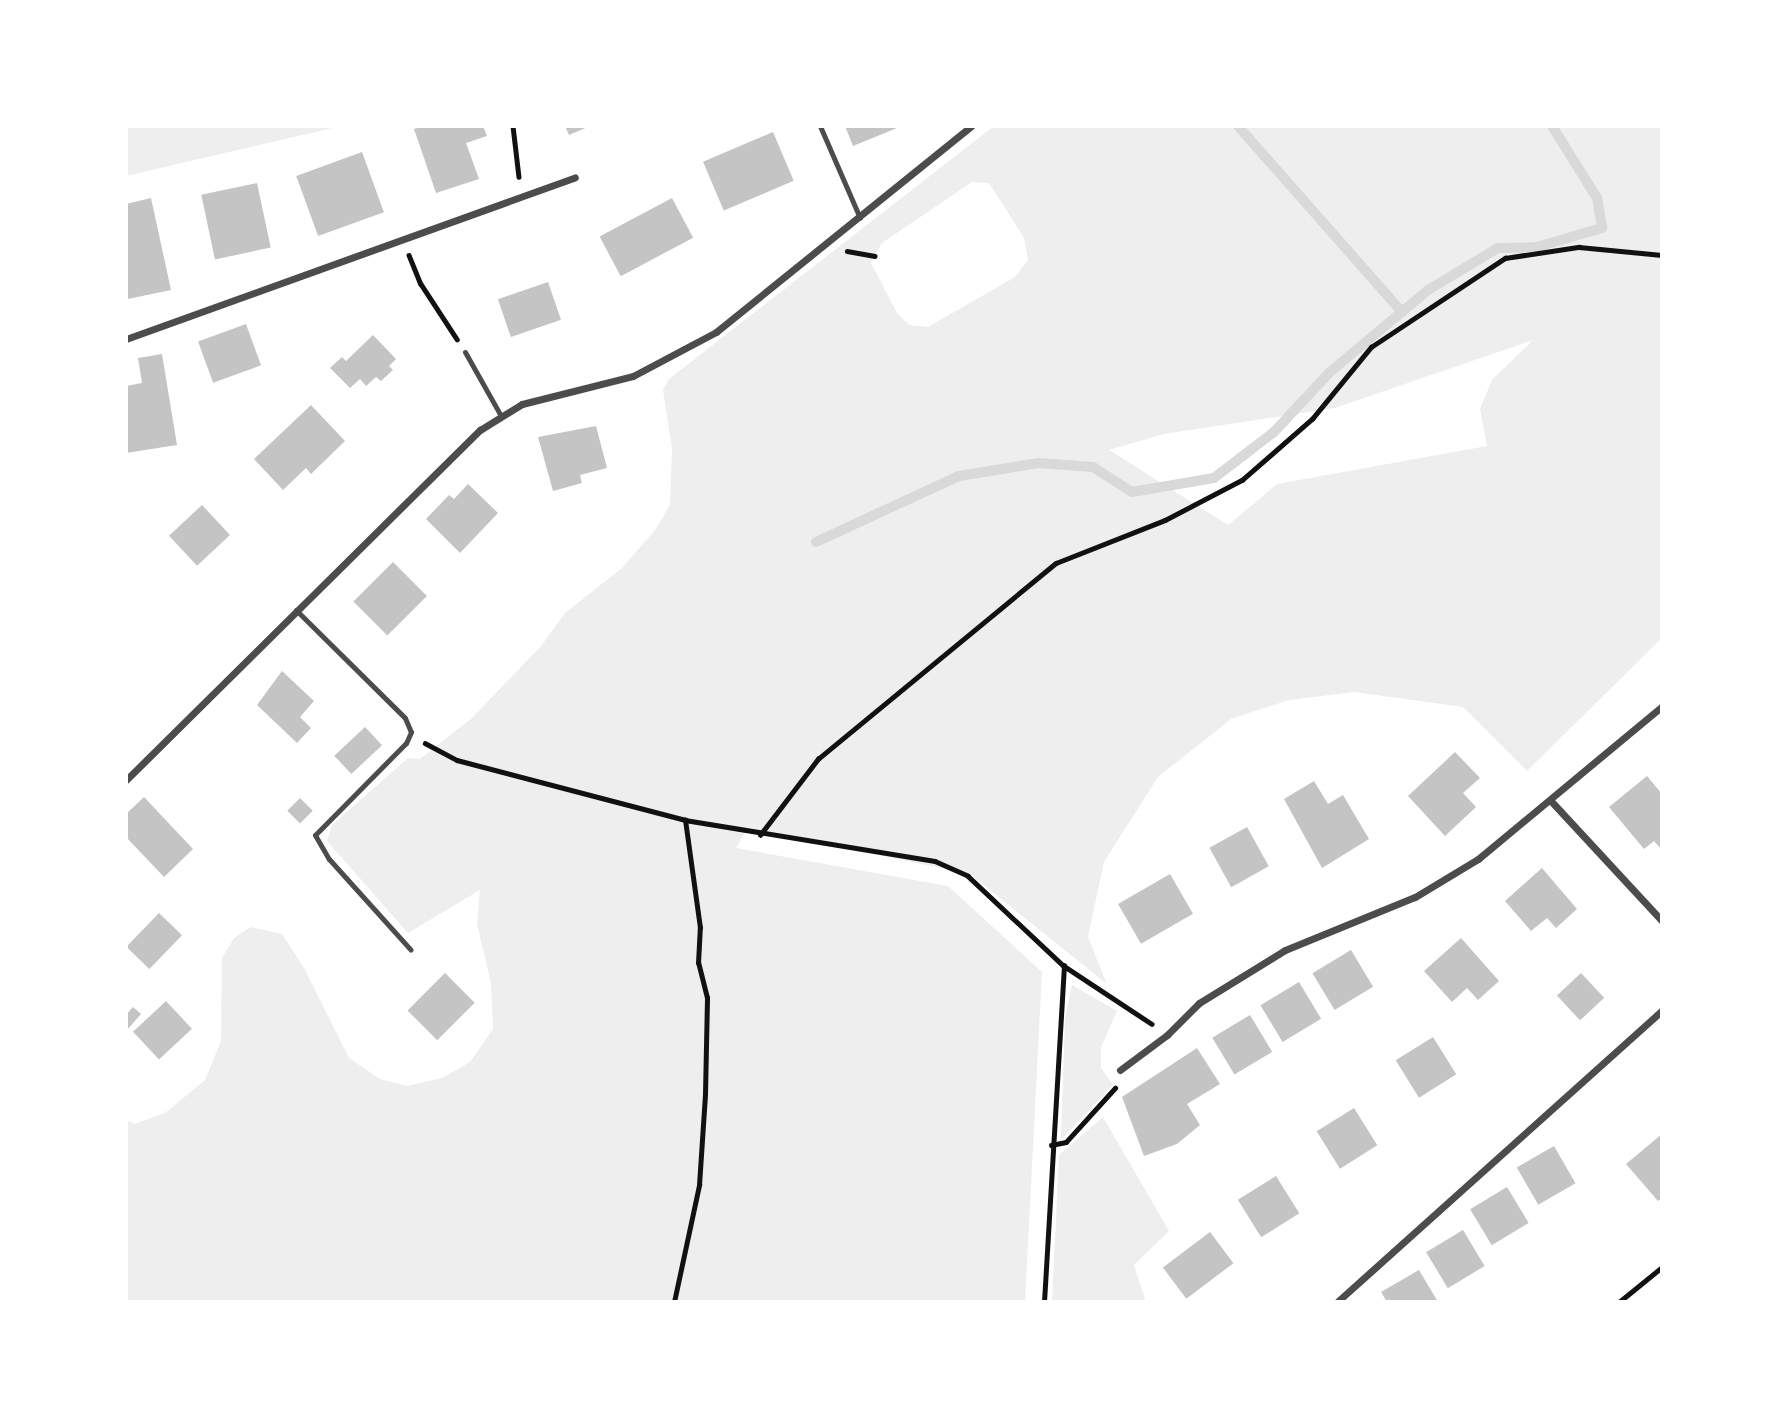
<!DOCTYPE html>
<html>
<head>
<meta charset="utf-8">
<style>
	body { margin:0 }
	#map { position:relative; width:1788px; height:1428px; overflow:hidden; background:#fff; font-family:"Sofia Sans Condensed",sans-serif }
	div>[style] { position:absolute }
	.green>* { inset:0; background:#eee }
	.stream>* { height:10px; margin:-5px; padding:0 5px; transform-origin:5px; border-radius:5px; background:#d9d9d9 }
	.building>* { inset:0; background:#c4c4c4; transform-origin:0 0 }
	.path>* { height:4.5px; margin:-2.25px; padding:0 2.25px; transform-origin:2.25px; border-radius:2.25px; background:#111 }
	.service>* { height:5px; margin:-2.5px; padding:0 2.5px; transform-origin:2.5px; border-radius:2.5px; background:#4c4c4c }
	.minor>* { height:7px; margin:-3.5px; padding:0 3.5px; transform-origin:3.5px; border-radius:3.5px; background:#4c4c4c }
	span { translate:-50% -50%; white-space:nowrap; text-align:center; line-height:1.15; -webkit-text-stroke:7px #fff; paint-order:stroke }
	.frame { position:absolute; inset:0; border:128px solid #fff; pointer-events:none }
</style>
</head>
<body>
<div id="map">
	<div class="green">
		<i style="clip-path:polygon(126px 126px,341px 126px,126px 176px)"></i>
		<i style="clip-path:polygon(evenodd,994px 126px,1662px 126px,1662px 638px,1527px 771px,1463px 707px,1354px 692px,1289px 700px,1231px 719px,1158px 777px,1104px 862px,1088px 937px,1107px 984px,970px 874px,748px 828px,736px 848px,948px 886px,1042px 972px,1025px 1302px,126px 1302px,126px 1120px,135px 1124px,165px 1113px,205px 1080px,221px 1041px,222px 958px,234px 938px,251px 927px,282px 934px,303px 966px,349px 1058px,380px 1079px,407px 1086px,442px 1078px,470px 1062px,493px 1029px,491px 983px,477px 924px,480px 890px,408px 933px,327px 841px,332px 825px,408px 758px,420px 759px,472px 718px,541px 646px,565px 613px,622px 568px,655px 530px,670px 505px,672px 449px,663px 390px,669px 379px,994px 126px,972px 182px,989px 183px,1024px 238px,1028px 260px,1015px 277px,928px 327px,909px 325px,897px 313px,871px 263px,882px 243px,972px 182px,994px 126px,1533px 340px,1492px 380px,1480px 409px,1487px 446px,1277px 484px,1228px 525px,1109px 450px,1164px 434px,1335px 408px,1533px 340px)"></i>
		<i style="clip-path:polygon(1072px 985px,1117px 1011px,1101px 1047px,1101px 1068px,1113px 1085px,1061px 1140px,1065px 1018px)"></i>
		<i style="clip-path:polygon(1103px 1117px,1169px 1231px,1134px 1265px,1146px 1302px,1052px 1302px,1059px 1155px)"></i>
	</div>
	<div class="stream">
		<i style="left:1238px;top:126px;width:248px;rotate:48.6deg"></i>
		<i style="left:816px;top:542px;width:157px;rotate:-24.8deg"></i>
		<i style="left:959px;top:476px;width:80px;rotate:-9.3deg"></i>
		<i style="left:1038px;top:463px;width:55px;rotate:4.2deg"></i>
		<i style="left:1093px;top:467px;width:46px;rotate:32.7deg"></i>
		<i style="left:1132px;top:492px;width:83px;rotate:-9.7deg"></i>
		<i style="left:1214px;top:478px;width:76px;rotate:-37.5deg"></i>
		<i style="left:1274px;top:432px;width:82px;rotate:-47deg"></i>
		<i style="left:1330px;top:372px;width:128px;rotate:-39.9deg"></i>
		<i style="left:1428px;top:290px;width:82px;rotate:-31deg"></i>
		<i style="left:1498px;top:248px;width:39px;rotate:-1deg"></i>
		<i style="left:1537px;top:247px;width:68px;rotate:-16.3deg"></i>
		<i style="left:1602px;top:228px;width:30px;rotate:-99deg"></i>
		<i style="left:1597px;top:198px;width:85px;rotate:-122deg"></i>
	</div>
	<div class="building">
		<i style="clip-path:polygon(423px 126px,483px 126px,487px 136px,466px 143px,479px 179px,436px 193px,414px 129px)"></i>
		<i style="clip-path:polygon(565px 126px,590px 126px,569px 135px)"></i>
		<i style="clip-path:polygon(845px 126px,902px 126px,853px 146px)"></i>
		<i style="left:773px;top:132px;width:53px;height:76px;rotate:67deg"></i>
		<i style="left:362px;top:152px;width:64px;height:70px;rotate:70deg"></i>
		<i style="left:257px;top:183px;width:66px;height:57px;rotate:78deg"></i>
		<i style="clip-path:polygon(151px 198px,171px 290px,128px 299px,126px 204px)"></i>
		<i style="left:672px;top:198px;width:45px;height:82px;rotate:62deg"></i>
		<i style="left:548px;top:282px;width:40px;height:53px;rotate:71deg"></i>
		<i style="left:246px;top:324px;width:44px;height:51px;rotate:70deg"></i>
		<i style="clip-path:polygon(373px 335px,396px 359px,389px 366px,393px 370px,381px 381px,376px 377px,366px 386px,360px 379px,350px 388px,330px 368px,342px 357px,346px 361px)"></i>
		<i style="clip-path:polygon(162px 354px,177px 445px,126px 453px,126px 386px,142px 383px,138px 358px)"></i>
		<i style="clip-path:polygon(311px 405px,345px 441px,311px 474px,306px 468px,283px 490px,254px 459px)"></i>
		<i style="clip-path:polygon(596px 426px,607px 468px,580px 475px,582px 483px,553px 491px,538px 437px)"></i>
		<i style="clip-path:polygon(468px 484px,498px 513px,460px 553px,426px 519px,449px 495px,454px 499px)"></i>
		<i style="left:202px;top:505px;width:41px;height:45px;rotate:47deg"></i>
		<i style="left:393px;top:562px;width:48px;height:56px;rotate:45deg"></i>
		<i style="clip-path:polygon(282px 671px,314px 701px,300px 717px,311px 728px,297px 743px,257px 705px)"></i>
		<i style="left:365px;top:727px;width:25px;height:42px;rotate:47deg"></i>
		<i style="clip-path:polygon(1455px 752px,1480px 778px,1463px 793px,1476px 807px,1445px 836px,1408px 796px)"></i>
		<i style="clip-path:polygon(1647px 776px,1662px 794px,1662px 850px,1654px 841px,1644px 849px,1609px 807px)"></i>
		<i style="clip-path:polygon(1314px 781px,1328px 804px,1343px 795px,1369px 839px,1322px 868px,1284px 799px)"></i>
		<i style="clip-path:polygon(144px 797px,193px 849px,164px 877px,126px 837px,126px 814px)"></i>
		<i style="left:300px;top:798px;width:18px;height:18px;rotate:45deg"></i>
		<i style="left:1247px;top:827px;width:45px;height:43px;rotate:61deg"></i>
		<i style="clip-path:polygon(1542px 868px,1577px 909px,1556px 928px,1547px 918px,1531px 931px,1505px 901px)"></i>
		<i style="left:1170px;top:874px;width:46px;height:60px;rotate:60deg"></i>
		<i style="left:159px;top:913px;width:32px;height:47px;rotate:44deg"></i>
		<i style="clip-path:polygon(1461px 938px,1499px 981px,1478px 1000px,1467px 988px,1452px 1002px,1424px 971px)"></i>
		<i style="left:1351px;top:950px;width:43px;height:45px;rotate:59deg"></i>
		<i style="left:445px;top:973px;width:42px;height:53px;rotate:45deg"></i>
		<i style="left:1581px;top:973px;width:34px;height:33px;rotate:47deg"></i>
		<i style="left:1299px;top:982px;width:43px;height:45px;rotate:59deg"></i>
		<i style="left:166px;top:1001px;width:38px;height:45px;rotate:47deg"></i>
		<i style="clip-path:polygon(133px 1007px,141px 1014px,126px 1031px,126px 1015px)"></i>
		<i style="left:1250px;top:1015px;width:43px;height:44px;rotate:59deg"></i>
		<i style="left:1433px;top:1037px;width:44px;height:44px;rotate:58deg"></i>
		<i style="clip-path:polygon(1197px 1048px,1220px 1084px,1187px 1104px,1200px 1125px,1177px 1144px,1144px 1156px,1122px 1097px)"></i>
		<i style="left:1354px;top:1108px;width:44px;height:44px;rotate:58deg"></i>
		<i style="clip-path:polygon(1662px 1134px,1662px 1198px,1658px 1201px,1626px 1164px)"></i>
		<i style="left:1554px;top:1146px;width:43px;height:43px;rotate:60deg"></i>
		<i style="left:1276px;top:1176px;width:44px;height:45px;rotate:58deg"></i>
		<i style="left:1507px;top:1187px;width:42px;height:43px;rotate:59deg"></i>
		<i style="left:1463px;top:1230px;width:42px;height:43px;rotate:59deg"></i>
		<i style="left:1210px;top:1232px;width:39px;height:59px;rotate:53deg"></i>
		<i style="clip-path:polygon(1419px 1270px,1438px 1302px,1387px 1302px,1381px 1292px)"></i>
	</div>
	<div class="path">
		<i style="left:513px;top:126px;width:51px;rotate:83.3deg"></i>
		<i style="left:847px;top:251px;width:28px;rotate:10deg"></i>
		<i style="left:409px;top:255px;width:31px;rotate:68deg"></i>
		<i style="left:421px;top:284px;width:66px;rotate:56.8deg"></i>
		<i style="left:425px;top:743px;width:36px;rotate:28deg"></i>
		<i style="left:457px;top:760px;width:236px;rotate:14.7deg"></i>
		<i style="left:685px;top:820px;width:253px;rotate:9.3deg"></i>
		<i style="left:935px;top:861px;width:36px;rotate:24deg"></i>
		<i style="left:968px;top:876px;width:132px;rotate:43.2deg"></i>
		<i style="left:1064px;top:966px;width:105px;rotate:33.4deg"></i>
		<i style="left:760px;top:835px;width:96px;rotate:-52.7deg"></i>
		<i style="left:818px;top:759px;width:308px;rotate:-39.5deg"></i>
		<i style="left:1056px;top:563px;width:117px;rotate:-21.5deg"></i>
		<i style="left:1165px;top:520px;width:87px;rotate:-27.5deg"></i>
		<i style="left:1242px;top:480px;width:93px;rotate:-41.1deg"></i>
		<i style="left:1312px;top:419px;width:93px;rotate:-50.7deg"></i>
		<i style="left:1371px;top:347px;width:161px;rotate:-33.6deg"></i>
		<i style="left:1505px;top:258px;width:75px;rotate:-8.5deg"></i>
		<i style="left:1579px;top:247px;width:83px;rotate:5.5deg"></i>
		<i style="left:1051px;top:1145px;width:15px;rotate:-11deg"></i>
		<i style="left:1066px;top:1142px;width:73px;rotate:-47.8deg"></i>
		<i style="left:674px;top:1302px;width:120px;rotate:-77.9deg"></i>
		<i style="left:699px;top:1185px;width:91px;rotate:-86.2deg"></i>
		<i style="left:705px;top:1094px;width:96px;rotate:-88.8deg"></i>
		<i style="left:707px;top:998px;width:36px;rotate:-104deg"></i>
		<i style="left:698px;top:963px;width:35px;rotate:-87deg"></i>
		<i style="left:700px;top:928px;width:109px;rotate:-97.9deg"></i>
		<i style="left:1044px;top:1302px;width:337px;rotate:-86.6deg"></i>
		<i style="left:1619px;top:1302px;width:55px;rotate:-39.1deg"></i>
	</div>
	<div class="service">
		<i style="left:820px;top:126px;width:100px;rotate:66.5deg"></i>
		<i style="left:465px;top:352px;width:71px;rotate:60.6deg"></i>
		<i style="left:296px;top:610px;width:153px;rotate:44.7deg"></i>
		<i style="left:405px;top:718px;width:15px;rotate:67deg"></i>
		<i style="left:411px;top:732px;width:12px;rotate:114deg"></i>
		<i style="left:406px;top:743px;width:129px;rotate:134.7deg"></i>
		<i style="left:315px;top:835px;width:28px;rotate:60deg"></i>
		<i style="left:329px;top:859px;width:122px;rotate:48deg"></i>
	</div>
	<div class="minor">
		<i style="left:126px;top:339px;width:477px;rotate:-19.8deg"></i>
		<i style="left:126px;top:780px;width:498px;rotate:-44.7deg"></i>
		<i style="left:480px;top:430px;width:49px;rotate:-31.8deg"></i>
		<i style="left:522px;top:404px;width:114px;rotate:-14.2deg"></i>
		<i style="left:633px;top:376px;width:94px;rotate:-27.9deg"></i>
		<i style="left:716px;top:332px;width:328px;rotate:-38.9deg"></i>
		<i style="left:1551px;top:801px;width:163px;rotate:47.2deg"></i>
		<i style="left:1120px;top:1070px;width:59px;rotate:-36.7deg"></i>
		<i style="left:1167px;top:1035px;width:45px;rotate:-45deg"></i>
		<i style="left:1199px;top:1003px;width:101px;rotate:-31.6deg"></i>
		<i style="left:1285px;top:950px;width:140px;rotate:-22.2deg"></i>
		<i style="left:1415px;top:897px;width:74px;rotate:-31.1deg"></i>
		<i style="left:1478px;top:859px;width:239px;rotate:-39.7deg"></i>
		<i style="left:1337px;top:1302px;width:437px;rotate:-41.9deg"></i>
	</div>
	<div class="frame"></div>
</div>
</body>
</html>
